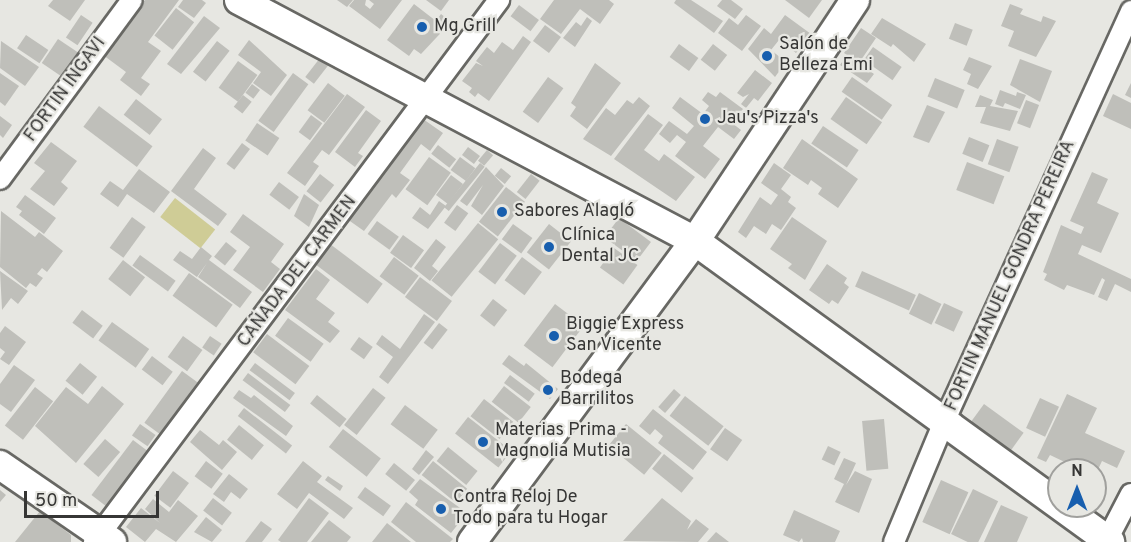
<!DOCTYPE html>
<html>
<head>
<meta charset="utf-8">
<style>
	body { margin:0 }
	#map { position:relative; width:1131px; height:542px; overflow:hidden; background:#e7e7e2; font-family:Overpass,sans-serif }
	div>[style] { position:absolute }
	.green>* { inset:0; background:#cfcc96; transform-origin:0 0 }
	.building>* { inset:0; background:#bfbfba; transform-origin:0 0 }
	.roads { filter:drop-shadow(2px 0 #686864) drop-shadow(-2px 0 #686864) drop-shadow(0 2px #686864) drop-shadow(0 -2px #686864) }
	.street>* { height:20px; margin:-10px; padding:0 10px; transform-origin:10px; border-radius:10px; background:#fff }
	.secondary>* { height:28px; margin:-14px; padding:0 14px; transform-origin:14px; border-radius:14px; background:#fff }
	.dots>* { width:16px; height:16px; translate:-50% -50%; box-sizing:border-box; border:3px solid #e7e7e2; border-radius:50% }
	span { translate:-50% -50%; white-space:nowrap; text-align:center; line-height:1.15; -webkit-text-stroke:4.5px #e7e7e2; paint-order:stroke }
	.poi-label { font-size:18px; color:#363635 }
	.left { translate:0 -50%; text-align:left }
	.street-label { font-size:18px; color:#363635 }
	.north { position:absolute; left:1047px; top:458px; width:60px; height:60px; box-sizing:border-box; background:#e7e7e2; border:2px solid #a0a09d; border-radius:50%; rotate:0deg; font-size:16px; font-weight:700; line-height:24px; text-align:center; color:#363635 }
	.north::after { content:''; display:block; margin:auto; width:21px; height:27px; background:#175eae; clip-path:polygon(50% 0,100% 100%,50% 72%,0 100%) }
	.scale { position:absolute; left:24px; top:491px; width:135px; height:27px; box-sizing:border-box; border:3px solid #363635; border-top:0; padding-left:8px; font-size:18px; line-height:21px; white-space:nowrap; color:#363635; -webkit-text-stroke:4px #e7e7e2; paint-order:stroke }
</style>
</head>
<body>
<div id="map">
	<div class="green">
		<i style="left:175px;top:198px;width:51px;height:24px;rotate:38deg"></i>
	</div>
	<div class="building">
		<i style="clip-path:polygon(53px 0,85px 0,70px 21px,48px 6px)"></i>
		<i style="clip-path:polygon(145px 0,179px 0,148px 42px,161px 51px,141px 78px,150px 84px,141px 96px,120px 80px,126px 72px,103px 55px)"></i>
		<i style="clip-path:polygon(183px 0,202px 0,206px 3px,194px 18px,178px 7px)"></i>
		<i style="clip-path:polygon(337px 0,353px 0,347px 7px)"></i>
		<i style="clip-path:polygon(354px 0,366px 0,365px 5px,370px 9px,374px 4px,369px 0,402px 0,380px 29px,349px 6px)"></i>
		<i style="clip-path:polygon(426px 0,449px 0,441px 11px)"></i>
		<i style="clip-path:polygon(554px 0,609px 0,614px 4px,600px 24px,580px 9px,561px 34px,540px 19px)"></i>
		<i style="clip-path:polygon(676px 0,691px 0,723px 21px,714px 33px,674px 3px)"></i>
		<i style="clip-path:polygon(722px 0,731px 0,743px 9px,735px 19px,717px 6px)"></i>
		<i style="clip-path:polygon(785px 0,822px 0,809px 18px)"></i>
		<i style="clip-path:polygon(414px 4px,436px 21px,441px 14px,451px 22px,421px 54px,414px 49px,409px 56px,387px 40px)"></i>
		<i style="clip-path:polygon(1010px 4px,1023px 9px,1020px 14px,1041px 22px,1043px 16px,1056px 21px,1036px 57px,1008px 46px,1014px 31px,1001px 26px)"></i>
		<i style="left:519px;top:5px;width:25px;height:14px;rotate:37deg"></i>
		<i style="left:176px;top:8px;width:23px;height:35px;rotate:38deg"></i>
		<i style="left:81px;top:15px;width:14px;height:27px;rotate:34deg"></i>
		<i style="clip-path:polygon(746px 15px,761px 26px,742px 51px,718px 33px,729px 18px,738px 25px)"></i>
		<i style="clip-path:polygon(785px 15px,811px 34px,796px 53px,779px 40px,771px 50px,786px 62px,775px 77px,748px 49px,764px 28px,771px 34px)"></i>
		<i style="clip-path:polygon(204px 16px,220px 28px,181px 74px,167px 64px)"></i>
		<i style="clip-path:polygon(587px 17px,592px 21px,575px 47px,563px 38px,576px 22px,581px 26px)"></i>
		<i style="clip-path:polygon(882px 18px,926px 44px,914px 62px,893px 44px,891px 47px,871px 34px)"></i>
		<i style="left:955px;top:23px;width:19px;height:17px;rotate:21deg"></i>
		<i style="left:545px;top:25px;width:20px;height:20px;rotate:37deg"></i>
		<i style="clip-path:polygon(861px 28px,876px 38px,859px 63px,874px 74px,867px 83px,840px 65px,847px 55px,844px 53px)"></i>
		<i style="left:26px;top:35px;width:27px;height:16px;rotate:34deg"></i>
		<i style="clip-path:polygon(523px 36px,531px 42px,489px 101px,478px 93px,475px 97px,469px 92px,472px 88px,462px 81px,476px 63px,483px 66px,476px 61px,487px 47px,494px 53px,502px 42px,513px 50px)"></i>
		<i style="left:58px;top:39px;width:27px;height:29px;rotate:34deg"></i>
		<i style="clip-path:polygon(249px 40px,287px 75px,271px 96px,253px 83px,261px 72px,238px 55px)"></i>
		<i style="clip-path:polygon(1px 41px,39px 67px,25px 86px,0 68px)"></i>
		<i style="left:217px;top:41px;width:16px;height:39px;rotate:38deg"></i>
		<i style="left:679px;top:44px;width:24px;height:16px;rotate:36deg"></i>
		<i style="left:713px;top:44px;width:18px;height:20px;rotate:38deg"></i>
		<i style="left:873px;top:47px;width:35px;height:16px;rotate:35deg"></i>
		<i style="clip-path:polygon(969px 57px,992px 66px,978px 89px,967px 84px,971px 74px,963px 70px)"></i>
		<i style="left:320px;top:58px;width:11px;height:24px;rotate:38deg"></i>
		<i style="clip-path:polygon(1020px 59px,1052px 71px,1040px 102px,1010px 85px)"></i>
		<i style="left:238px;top:61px;width:24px;height:33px;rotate:36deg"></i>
		<i style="clip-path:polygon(595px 63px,621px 83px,587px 129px,570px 116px,576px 107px,571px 103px)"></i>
		<i style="clip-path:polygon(755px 70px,772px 83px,758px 101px,754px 98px,746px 108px,741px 104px,749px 94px,743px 97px,737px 93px)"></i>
		<i style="clip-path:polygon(0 73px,19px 86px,5px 106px,0 102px)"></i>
		<i style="left:293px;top:73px;width:19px;height:59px;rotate:36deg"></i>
		<i style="left:548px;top:77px;width:19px;height:43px;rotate:36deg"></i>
		<i style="left:852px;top:77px;width:49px;height:18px;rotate:35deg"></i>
		<i style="left:935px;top:78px;width:32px;height:20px;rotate:22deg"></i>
		<i style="left:328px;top:83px;width:21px;height:34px;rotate:37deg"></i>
		<i style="clip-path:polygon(1131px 83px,1131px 98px,1125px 95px)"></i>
		<i style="left:252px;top:84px;width:10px;height:11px;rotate:37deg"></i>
		<i style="clip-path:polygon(1000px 90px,1016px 96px,1017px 92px,1026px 95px,1020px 109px,1005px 103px,1003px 107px,995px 104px)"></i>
		<i style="clip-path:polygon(708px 92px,716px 97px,720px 92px,743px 109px,732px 123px,741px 130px,734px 139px,718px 127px,703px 146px,720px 159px,705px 179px,675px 156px,686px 142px,677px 135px,670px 143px,659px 134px,669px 121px,687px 134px,694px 126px,672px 108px,680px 97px,703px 114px,709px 106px,702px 100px)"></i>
		<i style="clip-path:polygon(347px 94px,365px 107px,329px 155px,322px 150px,313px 162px,319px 166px,305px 186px,287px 173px)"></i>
		<i style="clip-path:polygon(1113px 94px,1131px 103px,1131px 129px,1103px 116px)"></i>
		<i style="left:243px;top:95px;width:11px;height:15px;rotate:38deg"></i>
		<i style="clip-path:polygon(980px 95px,993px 100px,990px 106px,1018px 111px,1010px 131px,980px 123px,986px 107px,975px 107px)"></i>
		<i style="clip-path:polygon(639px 97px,650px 106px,611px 156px,583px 139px,606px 108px,615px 115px,627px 100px,633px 104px)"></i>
		<i style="left:846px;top:97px;width:44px;height:27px;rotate:35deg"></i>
		<i style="left:136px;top:99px;width:33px;height:20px;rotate:38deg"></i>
		<i style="left:1026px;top:100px;width:14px;height:25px;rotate:21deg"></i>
		<i style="clip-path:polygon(927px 105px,945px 112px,929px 143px,913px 137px)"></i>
		<i style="left:99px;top:106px;width:67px;height:26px;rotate:37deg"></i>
		<i style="clip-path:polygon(366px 110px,381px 121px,358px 153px,363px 156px,355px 167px,335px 152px)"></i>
		<i style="clip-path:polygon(648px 114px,663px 125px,644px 150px,659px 161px,664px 154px,695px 177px,676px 201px,614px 159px)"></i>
		<i style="left:311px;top:115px;width:14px;height:21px;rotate:36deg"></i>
		<i style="clip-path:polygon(0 116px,12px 125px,3px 138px,0 135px)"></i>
		<i style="clip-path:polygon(423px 119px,443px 133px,430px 151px,421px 144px,400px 173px,410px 180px,396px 198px,392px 194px,364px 231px,347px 219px)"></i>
		<i style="left:257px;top:123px;width:27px;height:21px;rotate:34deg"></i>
		<i style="left:823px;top:126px;width:43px;height:21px;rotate:34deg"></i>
		<i style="left:969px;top:137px;width:22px;height:18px;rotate:22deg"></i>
		<i style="clip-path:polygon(802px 139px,858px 179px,838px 208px,818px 194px,822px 188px,811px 180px,808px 185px,783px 168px)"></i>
		<i style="left:997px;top:139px;width:23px;height:27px;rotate:20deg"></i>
		<i style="clip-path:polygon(51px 142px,77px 161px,61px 182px,68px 188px,54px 206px,30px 189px,45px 171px,34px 163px)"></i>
		<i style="left:242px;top:143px;width:10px;height:26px;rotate:37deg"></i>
		<i style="left:438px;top:145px;width:23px;height:11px;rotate:38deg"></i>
		<i style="left:468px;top:147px;width:15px;height:10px;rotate:37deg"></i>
		<i style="clip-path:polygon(203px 148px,216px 158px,194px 189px,227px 214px,218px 226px,171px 191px)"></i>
		<i style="left:487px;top:150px;width:8px;height:14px;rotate:40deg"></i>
		<i style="left:429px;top:157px;width:27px;height:40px;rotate:36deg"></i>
		<i style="left:460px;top:157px;width:19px;height:16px;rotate:36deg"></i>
		<i style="left:967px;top:162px;width:40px;height:30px;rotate:21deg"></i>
		<i style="left:480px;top:163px;width:6px;height:57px;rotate:39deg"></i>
		<i style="clip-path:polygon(774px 163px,791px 175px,781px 189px,791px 197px,788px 202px,796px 208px,781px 230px,772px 224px,766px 234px,754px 226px,746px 238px,738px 232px,760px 197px,771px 205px,778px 195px,761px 183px)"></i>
		<i style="clip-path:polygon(486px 167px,504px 186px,482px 215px,471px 206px,483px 185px,467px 206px,460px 201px)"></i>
		<i style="left:501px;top:168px;width:13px;height:10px;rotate:39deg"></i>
		<i style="clip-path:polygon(139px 169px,170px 192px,154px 213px,127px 194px,118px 207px,100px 194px,110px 181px,123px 190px)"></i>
		<i style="clip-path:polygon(1092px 172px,1108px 179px,1097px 203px,1119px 213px,1101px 253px,1082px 245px,1078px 254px,1131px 279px,1131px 292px,1115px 284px,1107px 301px,1098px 297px,1105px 280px,1102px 278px,1094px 295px,1067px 285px,1064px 290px,1044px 280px,1047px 274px,1043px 272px,1061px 225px,1081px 234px,1084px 227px,1070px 221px)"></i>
		<i style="left:320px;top:174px;width:18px;height:22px;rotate:38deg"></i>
		<i style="left:531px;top:174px;width:11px;height:23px;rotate:38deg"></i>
		<i style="left:451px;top:175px;width:15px;height:25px;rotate:37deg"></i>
		<i style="left:279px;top:182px;width:25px;height:16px;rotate:37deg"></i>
		<i style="left:506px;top:187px;width:24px;height:44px;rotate:38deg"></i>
		<i style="clip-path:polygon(304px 194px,319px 205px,309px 227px,294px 216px)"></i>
		<i style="clip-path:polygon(25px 195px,56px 218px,44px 234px,19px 215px,22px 211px,16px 207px)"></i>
		<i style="clip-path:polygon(439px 201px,446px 206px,428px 229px,412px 218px,420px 207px,430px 215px)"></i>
		<i style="left:457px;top:205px;width:14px;height:22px;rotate:36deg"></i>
		<i style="clip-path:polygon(1px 211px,35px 237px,39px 232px,63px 251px,47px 272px,42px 268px,37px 274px,43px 278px,36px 287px,30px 283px,26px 288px,0 267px)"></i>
		<i style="clip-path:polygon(243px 214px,284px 244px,271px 262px,280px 269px,263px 292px,233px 270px,250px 247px,230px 232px)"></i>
		<i style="left:132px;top:217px;width:17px;height:38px;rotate:36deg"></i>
		<i style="clip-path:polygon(792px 217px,827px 241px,805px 280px,788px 268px,792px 264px,770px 249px)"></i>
		<i style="left:619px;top:218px;width:40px;height:24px;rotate:37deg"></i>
		<i style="left:377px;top:221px;width:27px;height:16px;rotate:36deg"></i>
		<i style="left:478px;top:223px;width:26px;height:74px;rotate:39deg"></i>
		<i style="left:513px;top:224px;width:24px;height:19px;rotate:36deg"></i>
		<i style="left:549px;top:224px;width:28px;height:36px;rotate:38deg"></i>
		<i style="left:403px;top:235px;width:26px;height:22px;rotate:36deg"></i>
		<i style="clip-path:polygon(436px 239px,446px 247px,432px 266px,438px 271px,430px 281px,414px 268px)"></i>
		<i style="left:226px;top:242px;width:14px;height:19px;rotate:39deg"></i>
		<i style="left:500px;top:243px;width:21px;height:36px;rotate:37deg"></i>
		<i style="left:330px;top:244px;width:66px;height:25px;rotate:37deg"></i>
		<i style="clip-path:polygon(201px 247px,212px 256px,209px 260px,252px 292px,240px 308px,198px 277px,207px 263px,197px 277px,173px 260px,180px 251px,192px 259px)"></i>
		<i style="left:614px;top:248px;width:29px;height:24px;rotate:36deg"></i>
		<i style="left:140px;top:255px;width:44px;height:13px;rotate:36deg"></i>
		<i style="left:394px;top:257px;width:31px;height:24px;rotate:37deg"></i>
		<i style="left:522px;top:257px;width:25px;height:29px;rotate:37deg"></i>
		<i style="left:123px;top:260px;width:28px;height:24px;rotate:38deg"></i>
		<i style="clip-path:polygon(827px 264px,847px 278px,844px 283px,849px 287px,838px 304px,832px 300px,829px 304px,809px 290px)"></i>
		<i style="clip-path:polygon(316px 269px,330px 280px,316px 299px,335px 313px,328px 322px,340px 331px,330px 343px,285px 310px)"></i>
		<i style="clip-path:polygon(0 271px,28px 291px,18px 304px,11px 298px,2px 310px)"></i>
		<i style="left:862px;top:271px;width:59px;height:17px;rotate:24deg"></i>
		<i style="left:189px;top:273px;width:54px;height:28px;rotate:36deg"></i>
		<i style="left:420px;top:277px;width:40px;height:25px;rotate:37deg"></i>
		<i style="left:919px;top:293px;width:25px;height:23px;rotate:26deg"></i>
		<i style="left:493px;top:299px;width:18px;height:21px;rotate:38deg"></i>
		<i style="left:944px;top:303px;width:21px;height:22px;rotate:25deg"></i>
		<i style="left:555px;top:304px;width:36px;height:52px;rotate:37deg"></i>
		<i style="left:82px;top:310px;width:26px;height:16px;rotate:37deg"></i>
		<i style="clip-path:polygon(424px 314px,435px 322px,388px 384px,379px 377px,393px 357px,376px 344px,382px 335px,400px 349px)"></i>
		<i style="left:288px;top:318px;width:44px;height:22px;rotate:36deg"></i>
		<i style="left:112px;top:322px;width:46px;height:23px;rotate:36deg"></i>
		<i style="left:439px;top:323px;width:11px;height:25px;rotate:38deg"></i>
		<i style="clip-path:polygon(5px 326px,26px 342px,9px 365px,0 359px,5px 352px,0 348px,0 333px)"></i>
		<i style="left:267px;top:334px;width:53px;height:23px;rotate:37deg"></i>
		<i style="left:183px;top:336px;width:24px;height:26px;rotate:36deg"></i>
		<i style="left:210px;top:336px;width:14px;height:14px;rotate:34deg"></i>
		<i style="left:359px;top:337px;width:17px;height:15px;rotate:36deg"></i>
		<i style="clip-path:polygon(509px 355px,524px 366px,526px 363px,558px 389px,550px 399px,502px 364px)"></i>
		<i style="left:152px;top:356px;width:26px;height:17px;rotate:37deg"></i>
		<i style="left:80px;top:363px;width:22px;height:23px;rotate:39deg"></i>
		<i style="left:255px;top:363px;width:50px;height:9px;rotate:37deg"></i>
		<i style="clip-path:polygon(14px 365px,35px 380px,11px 412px,0 404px,0 384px)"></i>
		<i style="left:182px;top:371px;width:19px;height:64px;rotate:36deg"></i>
		<i style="left:248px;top:373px;width:53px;height:9px;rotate:37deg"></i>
		<i style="left:510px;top:375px;width:31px;height:10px;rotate:37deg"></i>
		<i style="clip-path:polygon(102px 386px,124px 404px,76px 463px,35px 426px,66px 387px,88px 404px)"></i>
		<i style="left:504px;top:386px;width:34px;height:20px;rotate:38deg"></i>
		<i style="left:35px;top:387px;width:23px;height:49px;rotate:38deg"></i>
		<i style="left:373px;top:388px;width:16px;height:47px;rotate:38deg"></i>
		<i style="left:674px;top:389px;width:9px;height:24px;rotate:41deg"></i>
		<i style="clip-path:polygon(239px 390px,251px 398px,254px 395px,293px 426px,286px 436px,233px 398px)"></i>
		<i style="clip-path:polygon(1067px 394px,1097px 408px,1085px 433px,1125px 451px,1117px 468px,1102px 461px,1095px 476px,1095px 470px,1069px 470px,1071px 465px,1050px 455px,1046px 462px,1037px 458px)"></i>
		<i style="left:317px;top:395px;width:38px;height:11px;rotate:39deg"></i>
		<i style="left:685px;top:396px;width:49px;height:25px;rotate:38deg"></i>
		<i style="left:1040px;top:398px;width:21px;height:33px;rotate:25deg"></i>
		<i style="left:484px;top:399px;width:37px;height:22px;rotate:38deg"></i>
		<i style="left:984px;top:404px;width:49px;height:23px;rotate:36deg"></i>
		<i style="left:405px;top:405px;width:41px;height:24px;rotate:37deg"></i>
		<i style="left:244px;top:408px;width:61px;height:10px;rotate:38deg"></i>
		<i style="clip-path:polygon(653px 409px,707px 452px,693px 470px,658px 443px,663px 436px,655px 429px,650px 435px,639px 426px)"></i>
		<i style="left:468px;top:417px;width:55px;height:21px;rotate:38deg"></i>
		<i style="left:884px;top:419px;width:50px;height:22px;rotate:85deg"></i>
		<i style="left:140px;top:424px;width:19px;height:14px;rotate:35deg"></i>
		<i style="left:626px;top:424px;width:46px;height:28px;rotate:39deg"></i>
		<i style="left:239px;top:425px;width:32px;height:19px;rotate:39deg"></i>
		<i style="left:725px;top:428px;width:21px;height:26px;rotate:35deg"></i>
		<i style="left:343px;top:429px;width:48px;height:23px;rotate:38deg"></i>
		<i style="clip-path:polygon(200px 430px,219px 445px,223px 440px,237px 452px,222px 470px,190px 442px)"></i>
		<i style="left:105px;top:439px;width:20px;height:33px;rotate:41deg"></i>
		<i style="left:133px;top:440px;width:20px;height:69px;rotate:37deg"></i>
		<i style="left:828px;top:446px;width:14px;height:15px;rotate:25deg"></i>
		<i style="left:448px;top:447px;width:38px;height:18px;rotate:39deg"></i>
		<i style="clip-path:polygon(426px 450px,434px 457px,419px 475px,412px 469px)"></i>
		<i style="left:664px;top:454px;width:38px;height:19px;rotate:39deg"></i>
		<i style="clip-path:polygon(844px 458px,856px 463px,846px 485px,855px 471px,872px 479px,859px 513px,835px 502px,844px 484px,834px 479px)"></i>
		<i style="left:206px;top:461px;width:21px;height:19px;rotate:37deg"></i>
		<i style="clip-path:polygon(303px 461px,322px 476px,317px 482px,353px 508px,344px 519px,309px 493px,297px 509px,277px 494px)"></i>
		<i style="left:433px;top:461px;width:44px;height:18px;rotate:39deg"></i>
		<i style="left:394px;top:463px;width:27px;height:14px;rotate:39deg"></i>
		<i style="left:173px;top:471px;width:20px;height:31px;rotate:37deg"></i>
		<i style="clip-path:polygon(229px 474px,248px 489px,240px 499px,231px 492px,224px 502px,213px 494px)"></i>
		<i style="clip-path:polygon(328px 476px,343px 486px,340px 491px,325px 480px)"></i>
		<i style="clip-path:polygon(420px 479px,467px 513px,451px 533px,415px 505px,418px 500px,409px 492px)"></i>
		<i style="left:941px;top:480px;width:30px;height:46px;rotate:24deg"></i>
		<i style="left:365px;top:487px;width:32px;height:13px;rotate:36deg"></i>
		<i style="left:973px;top:489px;width:28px;height:50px;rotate:26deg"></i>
		<i style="clip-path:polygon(0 490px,6px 495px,0 502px)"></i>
		<i style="left:213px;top:498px;width:24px;height:16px;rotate:38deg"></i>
		<i style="clip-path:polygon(309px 498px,329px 513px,307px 542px,281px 542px,278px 540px)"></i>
		<i style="clip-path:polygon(662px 498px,691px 521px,687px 530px,696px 519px,709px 529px,698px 542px,623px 541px)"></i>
		<i style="clip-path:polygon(153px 499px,169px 512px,178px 500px,198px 516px,176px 542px,156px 529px,145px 542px,126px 527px,141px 508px,160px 523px,145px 509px)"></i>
		<i style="clip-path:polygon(406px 502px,453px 539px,450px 542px,416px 542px,391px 522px)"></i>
		<i style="clip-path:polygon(1001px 505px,1028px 517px,1017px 542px,984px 542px)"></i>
		<i style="clip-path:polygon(794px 510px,840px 531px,835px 542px,803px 542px,802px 538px,799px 542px,783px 535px)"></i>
		<i style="clip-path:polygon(40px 511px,71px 535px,71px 542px,15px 542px)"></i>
		<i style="clip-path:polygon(206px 517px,222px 530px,212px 542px,194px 532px)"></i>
		<i style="clip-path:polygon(329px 520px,351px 537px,347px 542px,311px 542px)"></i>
		<i style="clip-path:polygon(261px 521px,272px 529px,262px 542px,245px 542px)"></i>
		<i style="clip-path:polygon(387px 523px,411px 542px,372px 542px)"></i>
		<i style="clip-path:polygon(716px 532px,729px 542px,707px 542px)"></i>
	</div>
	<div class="roads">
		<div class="street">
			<i style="left:0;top:179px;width:222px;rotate:-53.6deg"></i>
			<i style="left:94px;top:542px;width:677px;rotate:-53.23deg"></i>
			<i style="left:894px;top:542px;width:128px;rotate:-67.4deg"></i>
			<i style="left:943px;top:424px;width:454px;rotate:-65.5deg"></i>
			<i style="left:1106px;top:542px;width:54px;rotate:-62.5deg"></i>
		</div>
		<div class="secondary">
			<i style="left:239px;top:0;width:516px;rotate:27.86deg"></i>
			<i style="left:695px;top:241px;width:513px;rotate:35.95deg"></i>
			<i style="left:0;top:465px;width:136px;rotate:34.5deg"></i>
			<i style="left:472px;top:542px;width:375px;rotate:-53.5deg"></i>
			<i style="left:695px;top:241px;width:289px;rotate:-56.4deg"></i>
		</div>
	</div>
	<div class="dots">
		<i style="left:422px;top:27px;background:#175eae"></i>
		<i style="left:767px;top:56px;background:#175eae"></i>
		<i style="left:705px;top:119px;background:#175eae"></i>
		<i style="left:502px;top:212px;background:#175eae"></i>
		<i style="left:549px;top:247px;background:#175eae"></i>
		<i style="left:554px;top:336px;background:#175eae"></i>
		<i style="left:548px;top:390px;background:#175eae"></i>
		<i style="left:483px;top:442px;background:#175eae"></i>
		<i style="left:441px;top:509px;background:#175eae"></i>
	</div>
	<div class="poi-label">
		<span class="left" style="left:434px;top:27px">Mg Grill</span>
		<span class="left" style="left:779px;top:56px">Salón de<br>Belleza Emi</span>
		<span class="left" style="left:717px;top:119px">Jau's Pizza's</span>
		<span class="left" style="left:514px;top:212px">Sabores Alagló</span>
		<span class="left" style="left:561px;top:247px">Clínica<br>Dental JC</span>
		<span class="left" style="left:566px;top:336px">Biggie Express<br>San Vicente</span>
		<span class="left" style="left:560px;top:390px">Bodega<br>Barrilitos</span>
		<span class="left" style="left:495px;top:442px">Materias Prima -<br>Magnolia Mutisia</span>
		<span class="left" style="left:453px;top:509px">Contra Reloj De<br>Todo para tu Hogar</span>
	</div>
	<div class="street-label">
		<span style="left:66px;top:90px;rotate:-54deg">FORTIN INGAVI</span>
		<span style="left:298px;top:272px;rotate:-53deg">CAÑADA DEL CARMEN</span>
		<span style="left:1011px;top:276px;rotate:-66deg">FORTIN MANUEL GONDRA PEREIRA</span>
	</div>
	<div class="north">N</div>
	<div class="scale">50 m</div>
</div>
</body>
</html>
